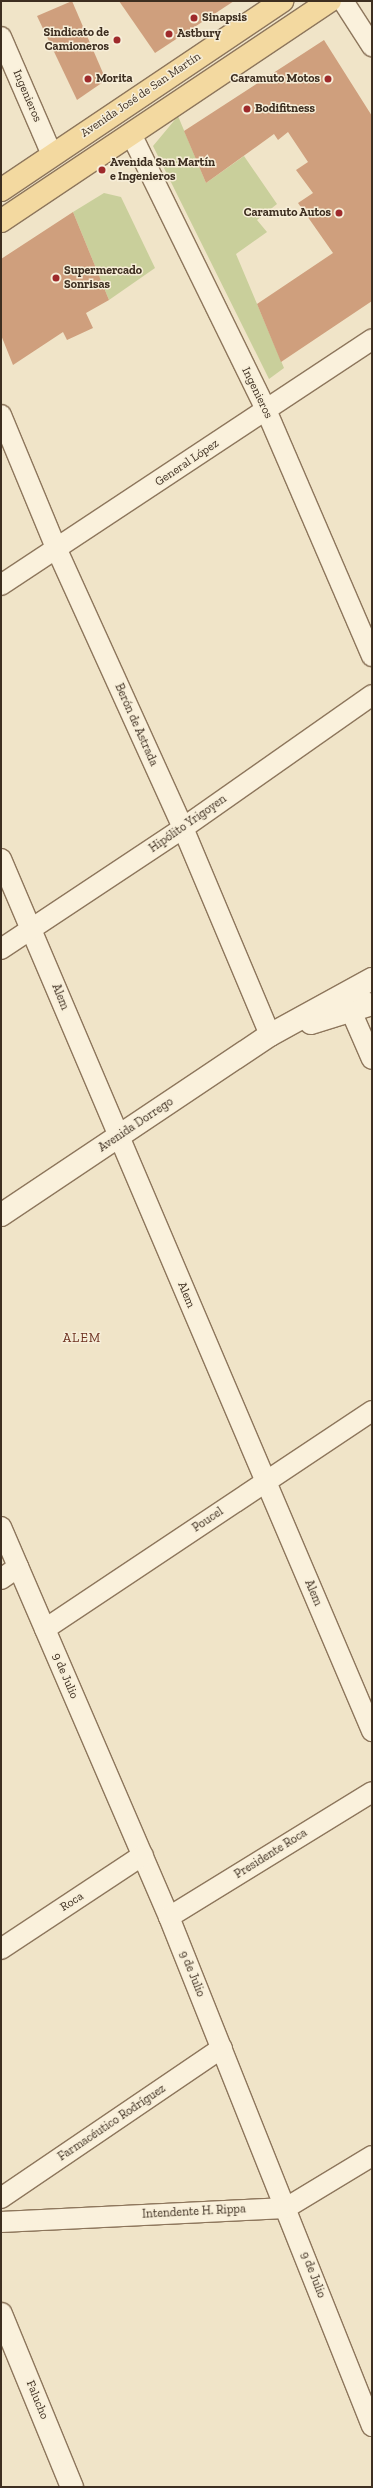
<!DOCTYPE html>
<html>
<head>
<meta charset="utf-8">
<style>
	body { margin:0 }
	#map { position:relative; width:373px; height:2488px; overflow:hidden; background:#f0e4c8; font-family:"Zilla Slab",serif }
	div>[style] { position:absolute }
	.green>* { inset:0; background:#c9cf9b }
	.building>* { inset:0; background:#cf9f7d }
	.roads { filter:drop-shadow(1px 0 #8d765c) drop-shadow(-1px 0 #8d765c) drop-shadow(0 1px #8d765c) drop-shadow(0 -1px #8d765c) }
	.minor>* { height:20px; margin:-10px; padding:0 10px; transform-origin:10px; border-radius:10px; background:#faf1dc }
	.tertiary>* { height:22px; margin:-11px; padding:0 11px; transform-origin:11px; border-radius:11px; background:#faf1dc }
	.secondary>* { height:22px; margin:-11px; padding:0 11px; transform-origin:11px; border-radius:11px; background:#faf1dc }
	.primary>* { height:22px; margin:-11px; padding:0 11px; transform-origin:11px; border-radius:11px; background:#f3d9a0 }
	.dots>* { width:11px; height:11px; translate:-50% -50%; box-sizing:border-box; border:2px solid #f7eed8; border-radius:50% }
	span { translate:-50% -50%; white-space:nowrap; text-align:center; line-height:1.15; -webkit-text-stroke:3px #f7eed8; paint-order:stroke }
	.poi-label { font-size:12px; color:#3d2e20; font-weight:700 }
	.left { translate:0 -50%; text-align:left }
	.right { translate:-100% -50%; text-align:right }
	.street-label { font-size:12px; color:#3d2e20 }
	.neighbourhood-label { font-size:13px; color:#6b2e1e; letter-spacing:1px }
	.frame { position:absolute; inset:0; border:2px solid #3d2e20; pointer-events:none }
</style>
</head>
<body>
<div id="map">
	<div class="green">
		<i style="clip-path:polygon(178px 116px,206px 183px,244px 156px,277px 204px,257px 220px,267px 232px,236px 254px,284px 368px,269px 379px,153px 146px)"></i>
		<i style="clip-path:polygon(104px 193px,121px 197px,155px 268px,109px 300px,73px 212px)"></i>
	</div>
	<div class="building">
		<i style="clip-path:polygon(72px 1px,106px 80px,77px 100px,37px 16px)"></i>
		<i style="clip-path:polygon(119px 1px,234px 1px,155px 53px)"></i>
		<i style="clip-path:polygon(324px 40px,372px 116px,372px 301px,281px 362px,257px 304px,333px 253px,298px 203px,313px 193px,296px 170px,308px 162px,288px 132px,278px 140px,274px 134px,206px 183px,184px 131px)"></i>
		<i style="clip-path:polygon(73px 212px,109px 300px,86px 313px,93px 328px,67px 340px,63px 332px,13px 365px,1px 335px,1px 259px)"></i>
	</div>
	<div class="roads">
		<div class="minor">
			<i style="left:343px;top:1px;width:54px;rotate:57.2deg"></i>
			<i style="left:1px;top:37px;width:129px;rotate:66.6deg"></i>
			<i style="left:131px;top:134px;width:307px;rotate:63.9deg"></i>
			<i style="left:266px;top:410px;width:268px;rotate:66.7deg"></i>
			<i style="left:1px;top:415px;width:146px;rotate:67.5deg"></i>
			<i style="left:57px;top:550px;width:305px;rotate:65.6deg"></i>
			<i style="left:183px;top:828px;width:225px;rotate:67.2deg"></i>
			<i style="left:1px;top:585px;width:445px;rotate:-33.5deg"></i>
			<i style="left:1px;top:859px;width:948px;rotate:66.95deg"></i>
			<i style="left:1px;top:949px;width:219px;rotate:-33.6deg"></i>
			<i style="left:183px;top:828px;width:231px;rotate:-35.1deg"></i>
			<i style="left:361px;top:998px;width:16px;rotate:128deg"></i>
			<i style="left:351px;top:1011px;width:52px;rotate:66.4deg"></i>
			<i style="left:1px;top:1527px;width:425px;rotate:66.7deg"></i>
			<i style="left:169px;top:1917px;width:548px;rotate:68.26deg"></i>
			<i style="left:1px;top:1579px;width:21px;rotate:-35deg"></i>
			<i style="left:45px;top:1629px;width:393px;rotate:-33.7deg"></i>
			<i style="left:169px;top:1917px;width:238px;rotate:-31.6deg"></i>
			<i style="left:1px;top:1949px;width:170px;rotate:-33.5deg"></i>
			<i style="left:1px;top:2198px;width:267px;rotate:-34.2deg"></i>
			<i style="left:1px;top:2222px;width:285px;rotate:-2.8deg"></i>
			<i style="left:286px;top:2208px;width:100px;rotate:-31.2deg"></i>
		</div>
		<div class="tertiary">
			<i style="left:1px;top:2314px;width:187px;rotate:67.7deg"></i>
		</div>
		<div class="secondary">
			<i style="left:311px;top:1023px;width:64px;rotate:-17.3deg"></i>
			<i style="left:1px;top:1215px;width:324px;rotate:-33.8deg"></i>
			<i style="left:270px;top:1035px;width:116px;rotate:-28.8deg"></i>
		</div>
		<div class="primary">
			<i style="left:1px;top:190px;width:339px;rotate:-33.9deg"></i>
			<i style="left:1px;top:221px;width:396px;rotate:-33.8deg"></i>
		</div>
	</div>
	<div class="dots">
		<i style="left:194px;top:18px;background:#9e2a2b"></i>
		<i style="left:169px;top:34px;background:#9e2a2b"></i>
		<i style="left:117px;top:40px;background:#9e2a2b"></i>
		<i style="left:88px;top:79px;background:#9e2a2b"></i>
		<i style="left:328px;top:79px;background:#9e2a2b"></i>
		<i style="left:247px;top:109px;background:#9e2a2b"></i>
		<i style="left:102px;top:170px;background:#9e2a2b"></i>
		<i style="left:339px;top:213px;background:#9e2a2b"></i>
		<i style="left:56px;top:278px;background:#9e2a2b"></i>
	</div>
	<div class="poi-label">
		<span class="left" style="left:202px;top:18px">Sinapsis</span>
		<span class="right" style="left:109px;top:40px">Sindicato de<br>Camioneros</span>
		<span class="left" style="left:177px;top:34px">Astbury</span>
		<span class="left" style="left:96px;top:79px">Morita</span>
		<span class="right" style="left:320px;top:79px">Caramuto Motos</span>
		<span class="left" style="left:255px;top:109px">Bodifitness</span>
		<span class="left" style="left:110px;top:170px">Avenida San Martín<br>e Ingenieros</span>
		<span class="right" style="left:331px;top:213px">Caramuto Autos</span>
		<span class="left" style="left:64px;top:278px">Supermercado<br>Sonrisas</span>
	</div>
	<div class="street-label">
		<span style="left:141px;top:95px;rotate:-34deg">Avenida José de San Martín</span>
		<span style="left:27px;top:96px;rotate:67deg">Ingenieros</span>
		<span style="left:257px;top:393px;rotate:64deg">Ingenieros</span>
		<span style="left:187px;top:463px;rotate:-34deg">General López</span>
		<span style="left:136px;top:725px;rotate:66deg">Berón de Astrada</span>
		<span style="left:188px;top:824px;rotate:-35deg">Hipólito Yrigoyen</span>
		<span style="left:60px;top:997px;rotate:68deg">Alem</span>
		<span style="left:136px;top:1125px;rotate:-34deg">Avenida Dorrego</span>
		<span style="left:186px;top:1295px;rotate:67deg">Alem</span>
		<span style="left:208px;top:1520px;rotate:-34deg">Poucel</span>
		<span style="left:313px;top:1593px;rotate:67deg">Alem</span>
		<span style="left:65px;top:1676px;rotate:67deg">9 de Julio</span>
		<span style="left:271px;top:1854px;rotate:-32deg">Presidente Roca</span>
		<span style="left:72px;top:1902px;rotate:-33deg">Roca</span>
		<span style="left:192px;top:1974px;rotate:68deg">9 de Julio</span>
		<span style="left:112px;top:2123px;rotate:-34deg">Farmacéutico Rodríguez</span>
		<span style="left:194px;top:2212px;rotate:-3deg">Intendente H. Rippa</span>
		<span style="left:313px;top:2275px;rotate:69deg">9 de Julio</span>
		<span style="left:37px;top:2400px;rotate:68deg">Falucho</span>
	</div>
	<div class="neighbourhood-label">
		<span style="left:82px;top:1338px">ALEM</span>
	</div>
	<div class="frame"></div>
</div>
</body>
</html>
